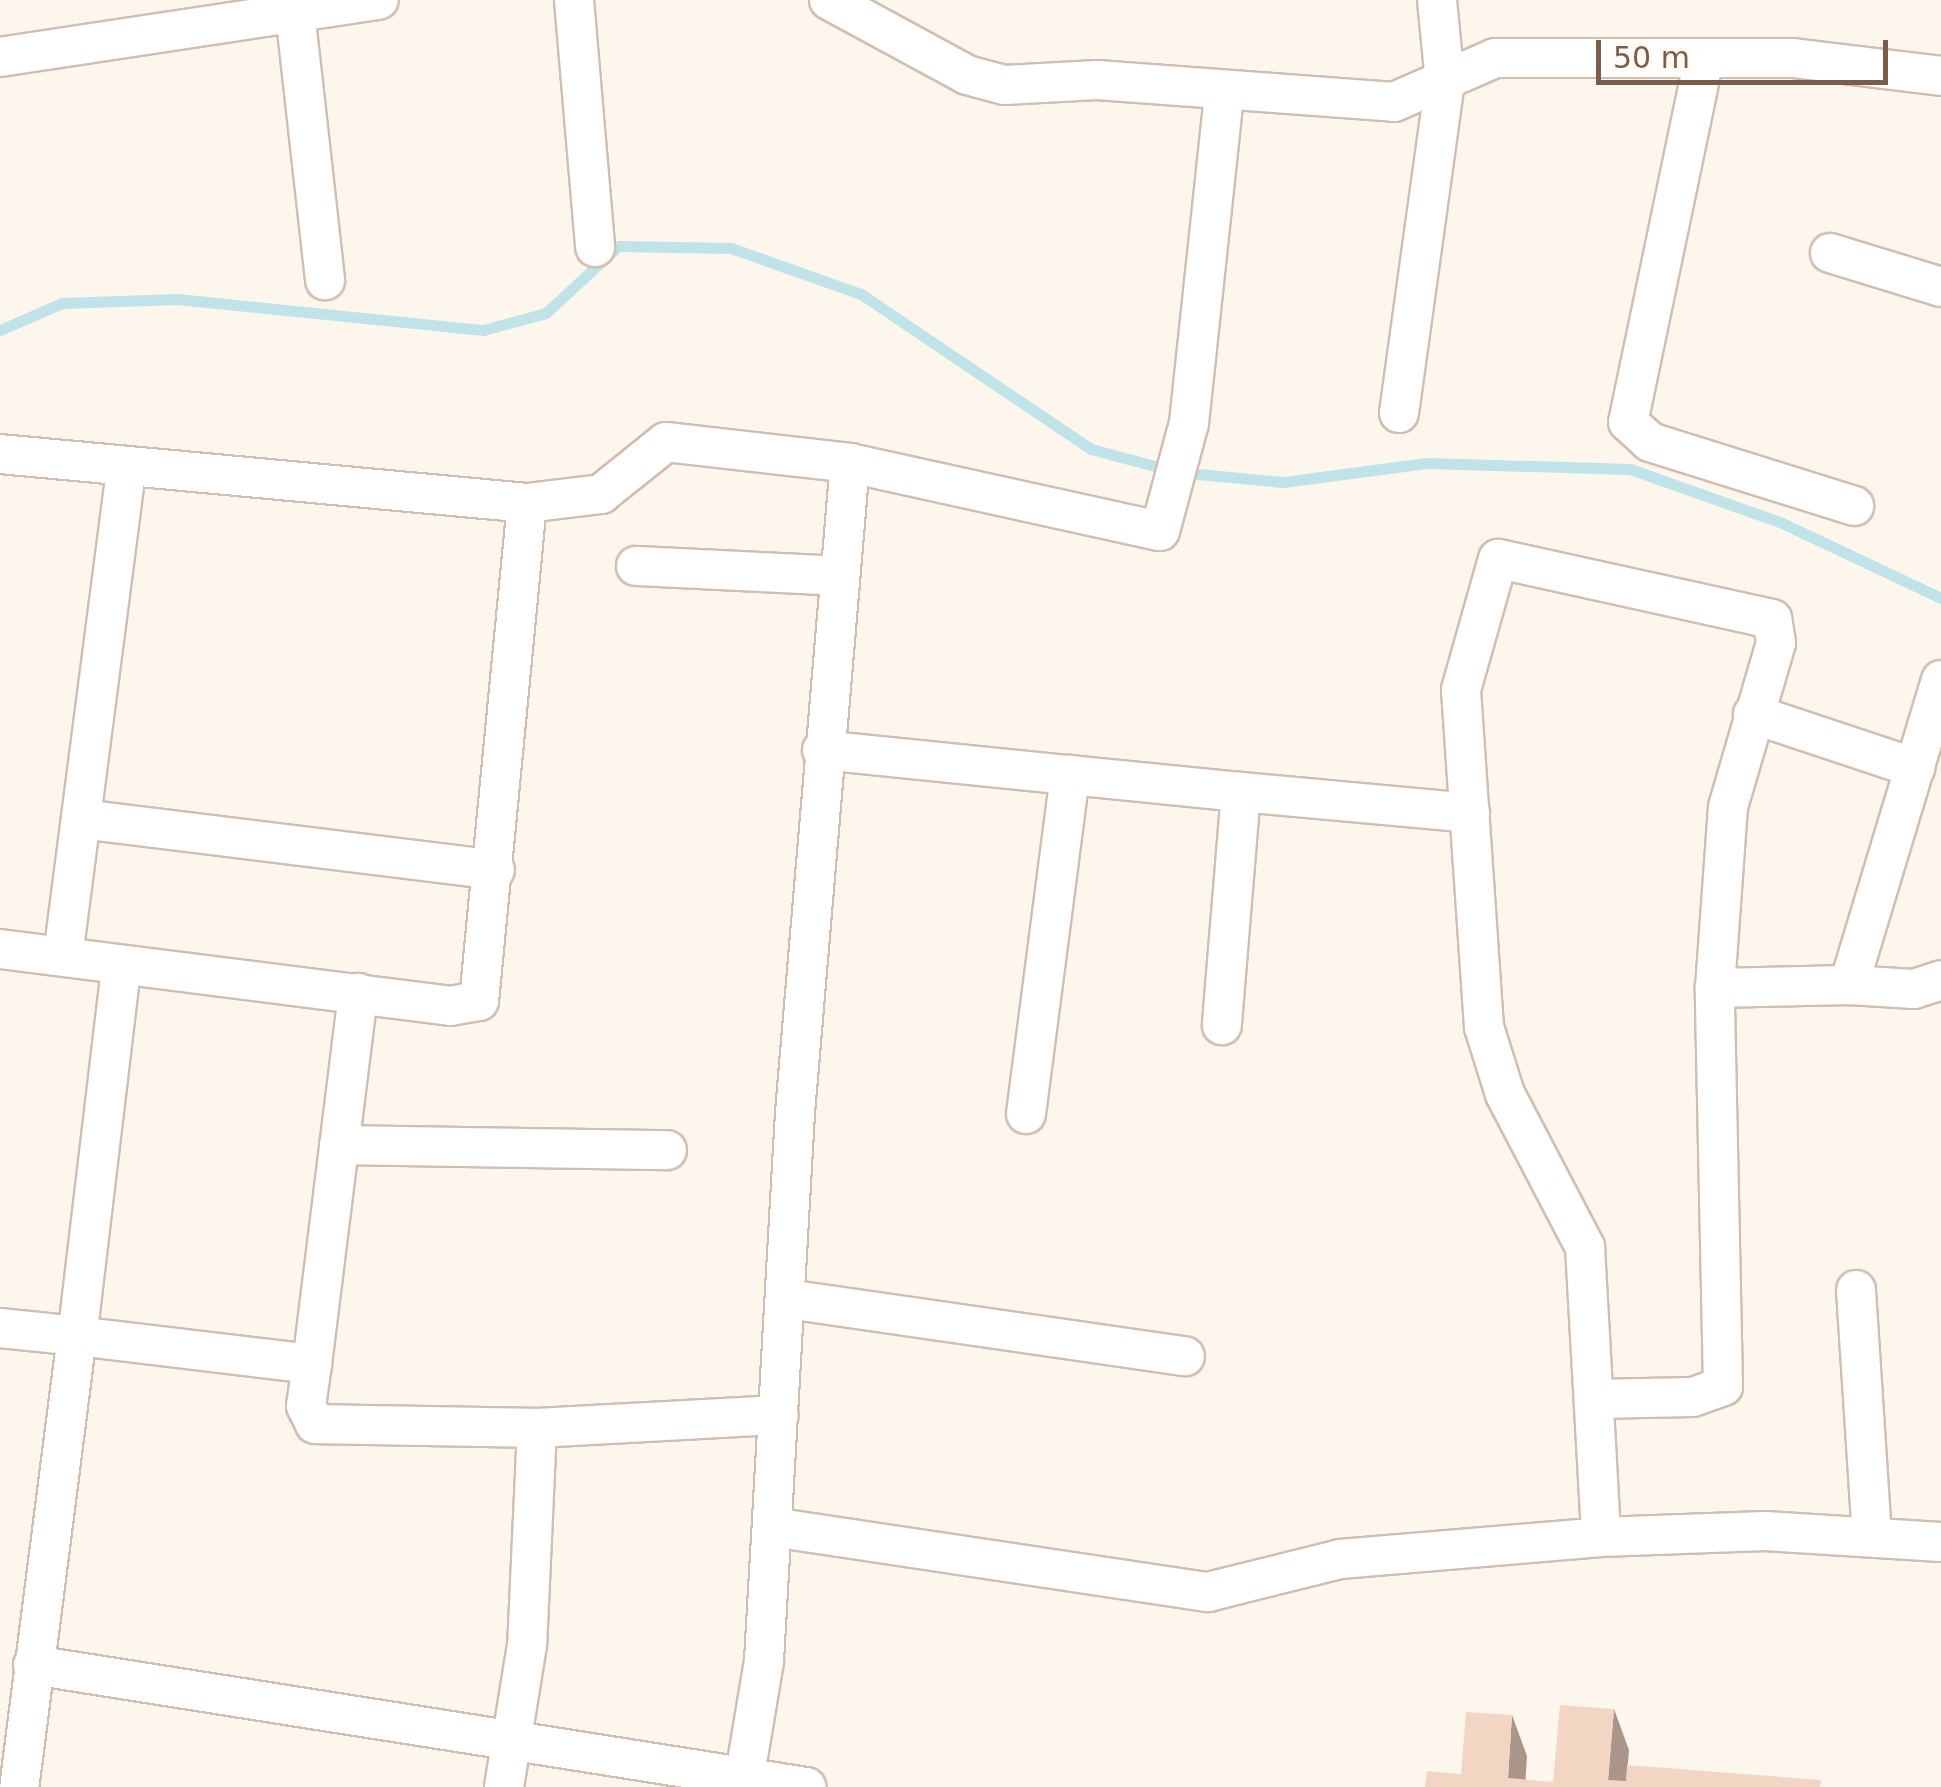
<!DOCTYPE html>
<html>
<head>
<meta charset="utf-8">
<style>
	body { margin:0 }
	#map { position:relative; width:1941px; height:1787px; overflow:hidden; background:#fdf6ec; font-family:"DejaVu Sans",sans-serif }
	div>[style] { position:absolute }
	.stream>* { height:11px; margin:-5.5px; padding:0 5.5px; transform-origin:5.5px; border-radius:5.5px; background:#bfe3e8 }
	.roads { filter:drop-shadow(2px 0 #d1beb0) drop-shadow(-2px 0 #d1beb0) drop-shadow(0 2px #d1beb0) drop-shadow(0 -2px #d1beb0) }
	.minor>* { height:38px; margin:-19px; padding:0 19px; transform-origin:19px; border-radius:19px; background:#fff }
	.shaded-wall>* { inset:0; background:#aa9588 }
	.building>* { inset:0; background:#f3d5c3 }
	span { translate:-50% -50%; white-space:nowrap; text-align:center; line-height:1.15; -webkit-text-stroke:8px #fffaf3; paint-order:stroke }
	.scale { position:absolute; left:1596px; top:40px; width:292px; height:45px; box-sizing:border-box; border:5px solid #7a5c4d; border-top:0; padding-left:12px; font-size:30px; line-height:35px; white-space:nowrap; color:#7a5c4d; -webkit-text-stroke:8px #fffaf3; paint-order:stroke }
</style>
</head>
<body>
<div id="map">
	<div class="stream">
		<i style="left:0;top:330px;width:68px;rotate:-23.5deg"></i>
		<i style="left:62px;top:303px;width:115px;rotate:-2deg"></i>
		<i style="left:177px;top:299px;width:308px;rotate:5.8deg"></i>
		<i style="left:483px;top:330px;width:65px;rotate:-15.1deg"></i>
		<i style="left:546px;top:313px;width:98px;rotate:-42.9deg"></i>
		<i style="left:618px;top:246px;width:113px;rotate:1deg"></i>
		<i style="left:731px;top:248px;width:138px;rotate:19.5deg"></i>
		<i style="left:861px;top:294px;width:277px;rotate:34deg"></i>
		<i style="left:1091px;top:449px;width:89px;rotate:15deg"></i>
		<i style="left:1177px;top:472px;width:106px;rotate:5.4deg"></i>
		<i style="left:1283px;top:482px;width:145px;rotate:-7.5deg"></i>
		<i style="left:1427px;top:463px;width:203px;rotate:1.7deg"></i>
		<i style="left:1630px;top:469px;width:159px;rotate:19.5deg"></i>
		<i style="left:1780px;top:522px;width:178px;rotate:25.3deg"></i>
	</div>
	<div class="roads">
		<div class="minor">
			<i style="left:574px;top:0;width:248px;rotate:85.1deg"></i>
			<i style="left:829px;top:0;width:157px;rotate:28.5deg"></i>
			<i style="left:967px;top:75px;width:39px;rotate:15deg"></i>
			<i style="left:1005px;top:85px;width:92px;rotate:-3.1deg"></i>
			<i style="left:1097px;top:80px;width:298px;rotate:4.2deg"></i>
			<i style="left:1394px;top:102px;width:110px;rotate:-23.5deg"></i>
			<i style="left:1495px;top:58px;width:298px"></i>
			<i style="left:1793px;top:58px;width:149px;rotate:6.9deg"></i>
			<i style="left:295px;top:12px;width:270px;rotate:83.6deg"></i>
			<i style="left:0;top:57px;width:383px;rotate:-8.6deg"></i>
			<i style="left:1704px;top:59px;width:371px;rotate:101.8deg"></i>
			<i style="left:1628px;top:422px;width:30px;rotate:42deg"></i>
			<i style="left:1650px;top:442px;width:214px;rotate:17.4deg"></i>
			<i style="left:1830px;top:253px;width:116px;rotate:17deg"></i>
			<i style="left:1399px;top:413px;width:334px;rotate:-82.1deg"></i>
			<i style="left:1445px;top:82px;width:82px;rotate:-95.6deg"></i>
			<i style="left:0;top:454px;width:529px;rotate:5.31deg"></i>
			<i style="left:850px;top:463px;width:317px;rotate:12.4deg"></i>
			<i style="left:1160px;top:531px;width:112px;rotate:-75deg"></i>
			<i style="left:1189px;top:423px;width:331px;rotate:-83.9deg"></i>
			<i style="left:636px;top:566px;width:203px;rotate:2.8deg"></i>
			<i style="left:1941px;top:680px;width:319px;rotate:106.8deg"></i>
			<i style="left:1849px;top:985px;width:134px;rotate:178.7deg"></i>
			<i style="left:1715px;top:988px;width:181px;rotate:-85.9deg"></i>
			<i style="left:1728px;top:807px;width:171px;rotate:-73.7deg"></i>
			<i style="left:1776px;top:643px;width:24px;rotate:-99deg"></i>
			<i style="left:1772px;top:619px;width:280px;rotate:-167.6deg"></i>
			<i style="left:1498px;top:559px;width:136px;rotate:105.8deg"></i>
			<i style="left:1461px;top:690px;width:338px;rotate:86.1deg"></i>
			<i style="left:1484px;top:1027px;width:70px;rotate:72.6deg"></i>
			<i style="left:1505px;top:1094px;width:173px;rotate:62.4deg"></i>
			<i style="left:1585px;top:1247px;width:290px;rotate:86.8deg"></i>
			<i style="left:1601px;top:1537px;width:164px;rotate:-2.1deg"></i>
			<i style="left:1765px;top:1531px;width:176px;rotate:3.6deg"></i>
			<i style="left:1753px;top:714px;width:171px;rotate:18.4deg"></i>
			<i style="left:822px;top:750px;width:249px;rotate:5.8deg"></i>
			<i style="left:1241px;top:792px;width:230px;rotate:5.2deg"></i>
			<i style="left:81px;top:819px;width:417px;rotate:7deg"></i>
			<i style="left:0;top:949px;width:454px;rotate:7.2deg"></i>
			<i style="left:450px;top:1006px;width:29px;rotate:-10deg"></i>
			<i style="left:479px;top:1001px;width:500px;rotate:-84.49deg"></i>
			<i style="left:527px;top:503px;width:75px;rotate:-6.9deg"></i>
			<i style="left:601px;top:494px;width:83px;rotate:-38.7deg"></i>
			<i style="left:666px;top:442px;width:185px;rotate:6.5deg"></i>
			<i style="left:850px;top:463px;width:652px;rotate:94.84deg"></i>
			<i style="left:795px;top:1113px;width:549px;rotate:93.24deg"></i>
			<i style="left:764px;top:1661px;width:121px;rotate:99.5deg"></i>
			<i style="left:63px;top:956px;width:488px;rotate:-82.6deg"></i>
			<i style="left:121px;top:969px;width:370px;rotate:96.8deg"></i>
			<i style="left:77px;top:1336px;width:237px;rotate:6.8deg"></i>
			<i style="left:312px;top:1364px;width:42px;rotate:98.1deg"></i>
			<i style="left:306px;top:1406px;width:20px;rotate:63deg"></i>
			<i style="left:315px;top:1424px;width:222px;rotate:1deg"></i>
			<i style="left:537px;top:1428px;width:217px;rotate:92.6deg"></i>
			<i style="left:527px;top:1645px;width:144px;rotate:99.2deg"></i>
			<i style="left:1849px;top:985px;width:65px;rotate:3.5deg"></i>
			<i style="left:1914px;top:989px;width:28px;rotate:-18deg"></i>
			<i style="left:1026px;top:1114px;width:342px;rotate:-82.6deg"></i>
			<i style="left:1070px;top:775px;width:172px;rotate:5.7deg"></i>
			<i style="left:1241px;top:792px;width:234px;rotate:94.7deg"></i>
			<i style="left:339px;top:1145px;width:328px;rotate:0.9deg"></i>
			<i style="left:1856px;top:1290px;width:247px;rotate:86.3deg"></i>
			<i style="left:787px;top:1299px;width:402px;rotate:8.2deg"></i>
			<i style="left:0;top:1328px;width:77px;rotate:5.9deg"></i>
			<i style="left:77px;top:1336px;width:455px;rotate:97.3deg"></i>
			<i style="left:312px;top:1364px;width:374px;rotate:-82.9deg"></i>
			<i style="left:1594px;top:1399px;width:99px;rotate:-1.2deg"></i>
			<i style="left:1693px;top:1397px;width:32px;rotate:-20deg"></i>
			<i style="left:1723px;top:1386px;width:398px;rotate:-91.2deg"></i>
			<i style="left:537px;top:1428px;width:242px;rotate:-3.1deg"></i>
			<i style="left:772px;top:1527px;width:441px;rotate:8.5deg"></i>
			<i style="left:1208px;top:1592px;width:136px;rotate:-14deg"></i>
			<i style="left:1340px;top:1559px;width:262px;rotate:-4.8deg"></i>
			<i style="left:33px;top:1665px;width:783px;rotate:8.97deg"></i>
		</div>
	</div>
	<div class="shaded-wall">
		<i style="clip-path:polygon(1614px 1709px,1629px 1750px,1626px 1787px,1608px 1780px)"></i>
		<i style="clip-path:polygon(1512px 1715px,1527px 1756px,1525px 1787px,1508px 1778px)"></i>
	</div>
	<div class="building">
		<i style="clip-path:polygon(1560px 1705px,1614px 1709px,1608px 1780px,1626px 1781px,1627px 1765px,1821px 1780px,1820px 1787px,1425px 1787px,1427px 1771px,1461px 1774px,1466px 1712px,1512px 1715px,1508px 1778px,1553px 1782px)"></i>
	</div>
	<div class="scale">50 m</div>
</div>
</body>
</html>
